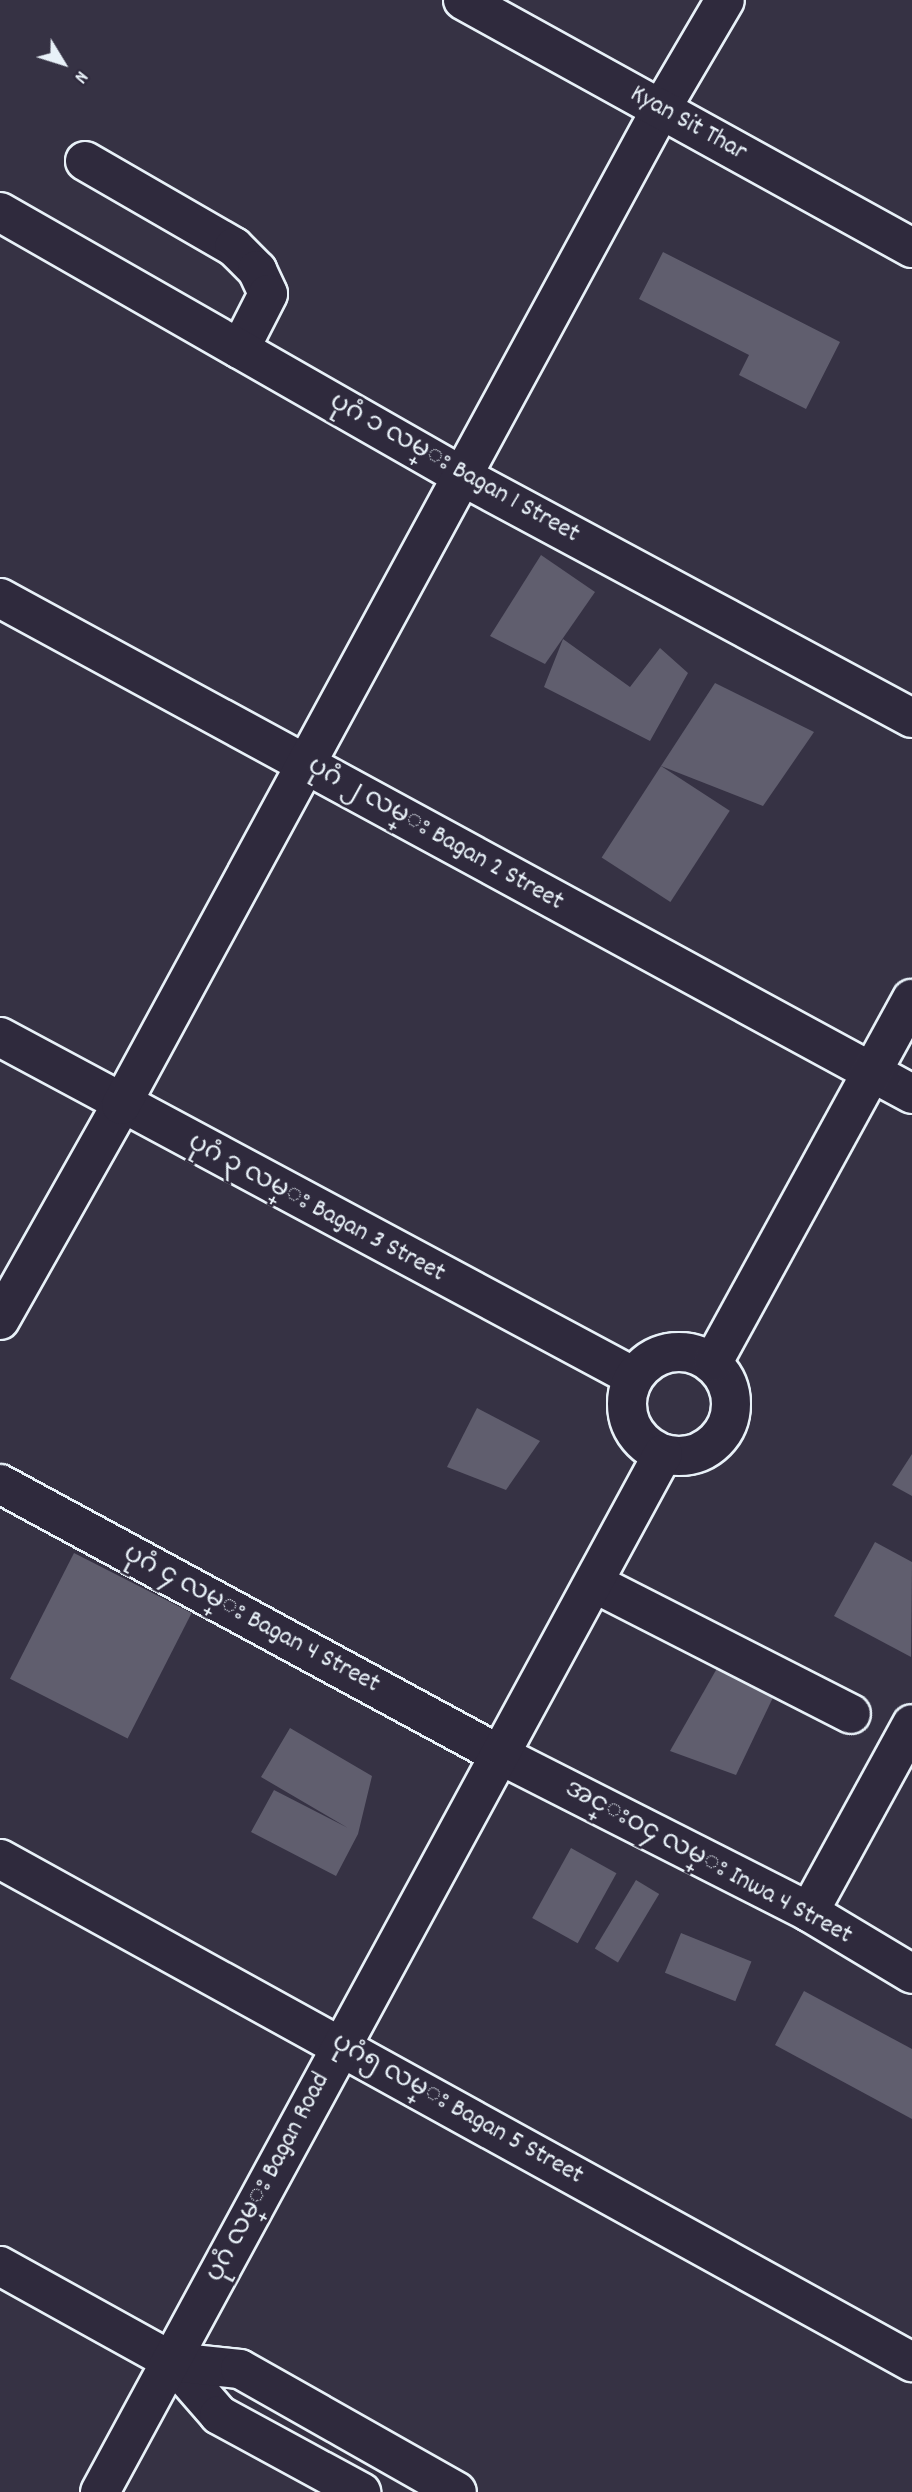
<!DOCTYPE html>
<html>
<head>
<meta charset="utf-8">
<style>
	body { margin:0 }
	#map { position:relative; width:912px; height:2492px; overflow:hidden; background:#363244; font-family:Dekko,"Noto Sans Myanmar",sans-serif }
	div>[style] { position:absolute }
	.building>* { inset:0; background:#605e6e; transform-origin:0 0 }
	.roads { filter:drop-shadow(2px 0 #e8f1f8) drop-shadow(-2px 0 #e8f1f8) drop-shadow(0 2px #e8f1f8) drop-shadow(0 -2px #e8f1f8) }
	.minor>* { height:38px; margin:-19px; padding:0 19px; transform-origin:19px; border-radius:19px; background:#2f2a3d }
	.minor>.ring { margin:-19px; padding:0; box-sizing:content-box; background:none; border:38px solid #2f2a3d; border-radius:50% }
	.major>* { height:38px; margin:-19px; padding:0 19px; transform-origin:19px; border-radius:19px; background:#2f2a3d }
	span { translate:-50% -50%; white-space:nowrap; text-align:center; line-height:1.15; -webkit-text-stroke:5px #2f2a3d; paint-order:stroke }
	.street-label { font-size:26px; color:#e8f1f8 }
	.north { position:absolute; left:28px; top:28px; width:70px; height:70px; -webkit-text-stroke:5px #2f2a3d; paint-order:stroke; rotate:128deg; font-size:19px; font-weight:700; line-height:28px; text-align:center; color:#e8f1f8 }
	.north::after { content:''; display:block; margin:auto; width:24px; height:32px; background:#e8f1f8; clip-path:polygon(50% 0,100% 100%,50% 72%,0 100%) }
</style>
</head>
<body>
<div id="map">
	<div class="building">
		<i style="clip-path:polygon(663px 252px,840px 342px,806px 409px,739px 375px,749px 355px,639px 299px)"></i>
		<i style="clip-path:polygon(541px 555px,595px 592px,545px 664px,490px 636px)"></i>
		<i style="clip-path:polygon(563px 639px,630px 687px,660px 648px,688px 673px,650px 741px,544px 687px)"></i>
		<i style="clip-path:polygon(715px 683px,814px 732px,763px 806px,661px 766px)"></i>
		<i style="left:661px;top:766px;width:82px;height:109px;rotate:33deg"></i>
		<i style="clip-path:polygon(477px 1408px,540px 1441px,506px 1490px,447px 1467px)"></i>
		<i style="clip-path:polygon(912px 1454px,912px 1496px,892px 1485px)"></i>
		<i style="clip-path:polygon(875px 1542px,912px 1562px,911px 1657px,834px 1616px)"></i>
		<i style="left:74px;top:1553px;width:132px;height:141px;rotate:27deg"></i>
		<i style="clip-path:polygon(724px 1656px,778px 1687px,736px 1775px,670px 1751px)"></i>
		<i style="clip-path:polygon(290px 1728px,372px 1776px,358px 1834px,336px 1876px,251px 1832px,274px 1790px,348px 1828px,261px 1777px)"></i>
		<i style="left:571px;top:1848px;width:52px;height:80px;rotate:29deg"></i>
		<i style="left:636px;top:1880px;width:27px;height:80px;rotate:31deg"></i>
		<i style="left:681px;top:1933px;width:76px;height:43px;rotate:22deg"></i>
		<i style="clip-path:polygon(804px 1991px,912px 2049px,912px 2119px,775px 2045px)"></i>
	</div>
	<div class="roads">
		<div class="minor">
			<i style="left:85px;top:161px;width:172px;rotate:30deg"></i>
			<i style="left:234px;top:247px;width:33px;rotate:45deg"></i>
			<i style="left:257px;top:270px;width:26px;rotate:65deg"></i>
			<i style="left:268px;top:294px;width:62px;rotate:117deg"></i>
			<i style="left:0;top:212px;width:530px;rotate:29.76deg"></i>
			<i style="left:460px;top:475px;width:513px;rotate:28.26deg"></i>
			<i style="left:0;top:598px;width:1038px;rotate:28.54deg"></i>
			<i style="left:0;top:1037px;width:719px;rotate:28.2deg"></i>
			<i style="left:0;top:1320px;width:247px;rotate:-60.6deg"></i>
			<i style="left:121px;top:1105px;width:1133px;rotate:-61.53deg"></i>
			<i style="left:661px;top:109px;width:126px;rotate:-59.6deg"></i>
			<i class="ring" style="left:627px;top:1352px;width:66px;height:66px"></i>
			<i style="left:713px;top:1362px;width:414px;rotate:-61.3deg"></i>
			<i style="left:0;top:1484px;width:571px;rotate:28.45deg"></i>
			<i style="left:502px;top:1756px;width:344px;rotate:26.9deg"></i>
			<i style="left:809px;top:1912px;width:120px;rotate:31deg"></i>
			<i style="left:596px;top:1584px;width:286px;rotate:27deg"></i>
			<i style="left:0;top:1859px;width:1042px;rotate:28.88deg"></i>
			<i style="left:809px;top:1912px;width:214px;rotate:-61.3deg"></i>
			<i style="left:0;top:2266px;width:198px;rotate:29deg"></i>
			<i style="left:173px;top:2362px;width:70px;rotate:49deg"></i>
			<i style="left:219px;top:2415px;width:162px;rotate:28.5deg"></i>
			<i style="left:173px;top:2362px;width:67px;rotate:6deg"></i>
			<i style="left:240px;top:2369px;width:249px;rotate:29.5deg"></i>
			<i style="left:100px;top:2492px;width:1181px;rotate:-61.53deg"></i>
		</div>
		<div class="major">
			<i style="left:463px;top:0;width:513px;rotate:28.91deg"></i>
		</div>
	</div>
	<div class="street-label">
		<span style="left:688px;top:124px;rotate:29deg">Kyan Sit Thar</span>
		<span style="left:454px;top:469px;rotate:29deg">ပုဂံ ၁ လမ္း Bagan 1 Street</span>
		<span style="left:435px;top:835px;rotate:29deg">ပုဂံ ၂ လမ္း Bagan 2 Street</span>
		<span style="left:316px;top:1209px;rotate:28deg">ပုဂံ ၃ လမ္း Bagan 3 Street</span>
		<span style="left:251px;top:1620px;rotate:28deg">ပုဂံ ၄ လမ္း Bagan 4 Street</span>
		<span style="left:708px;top:1863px;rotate:28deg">အင္းဝ၄ လမ္း Inwa 4 Street</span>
		<span style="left:457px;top:2110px;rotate:29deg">ပုဂံ၅ လမ္း Bagan 5 Street</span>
		<span style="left:269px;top:2178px;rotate:-62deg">ပုဂံ လမ္း Bagan Road</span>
	</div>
	<div class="north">N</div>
</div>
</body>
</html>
